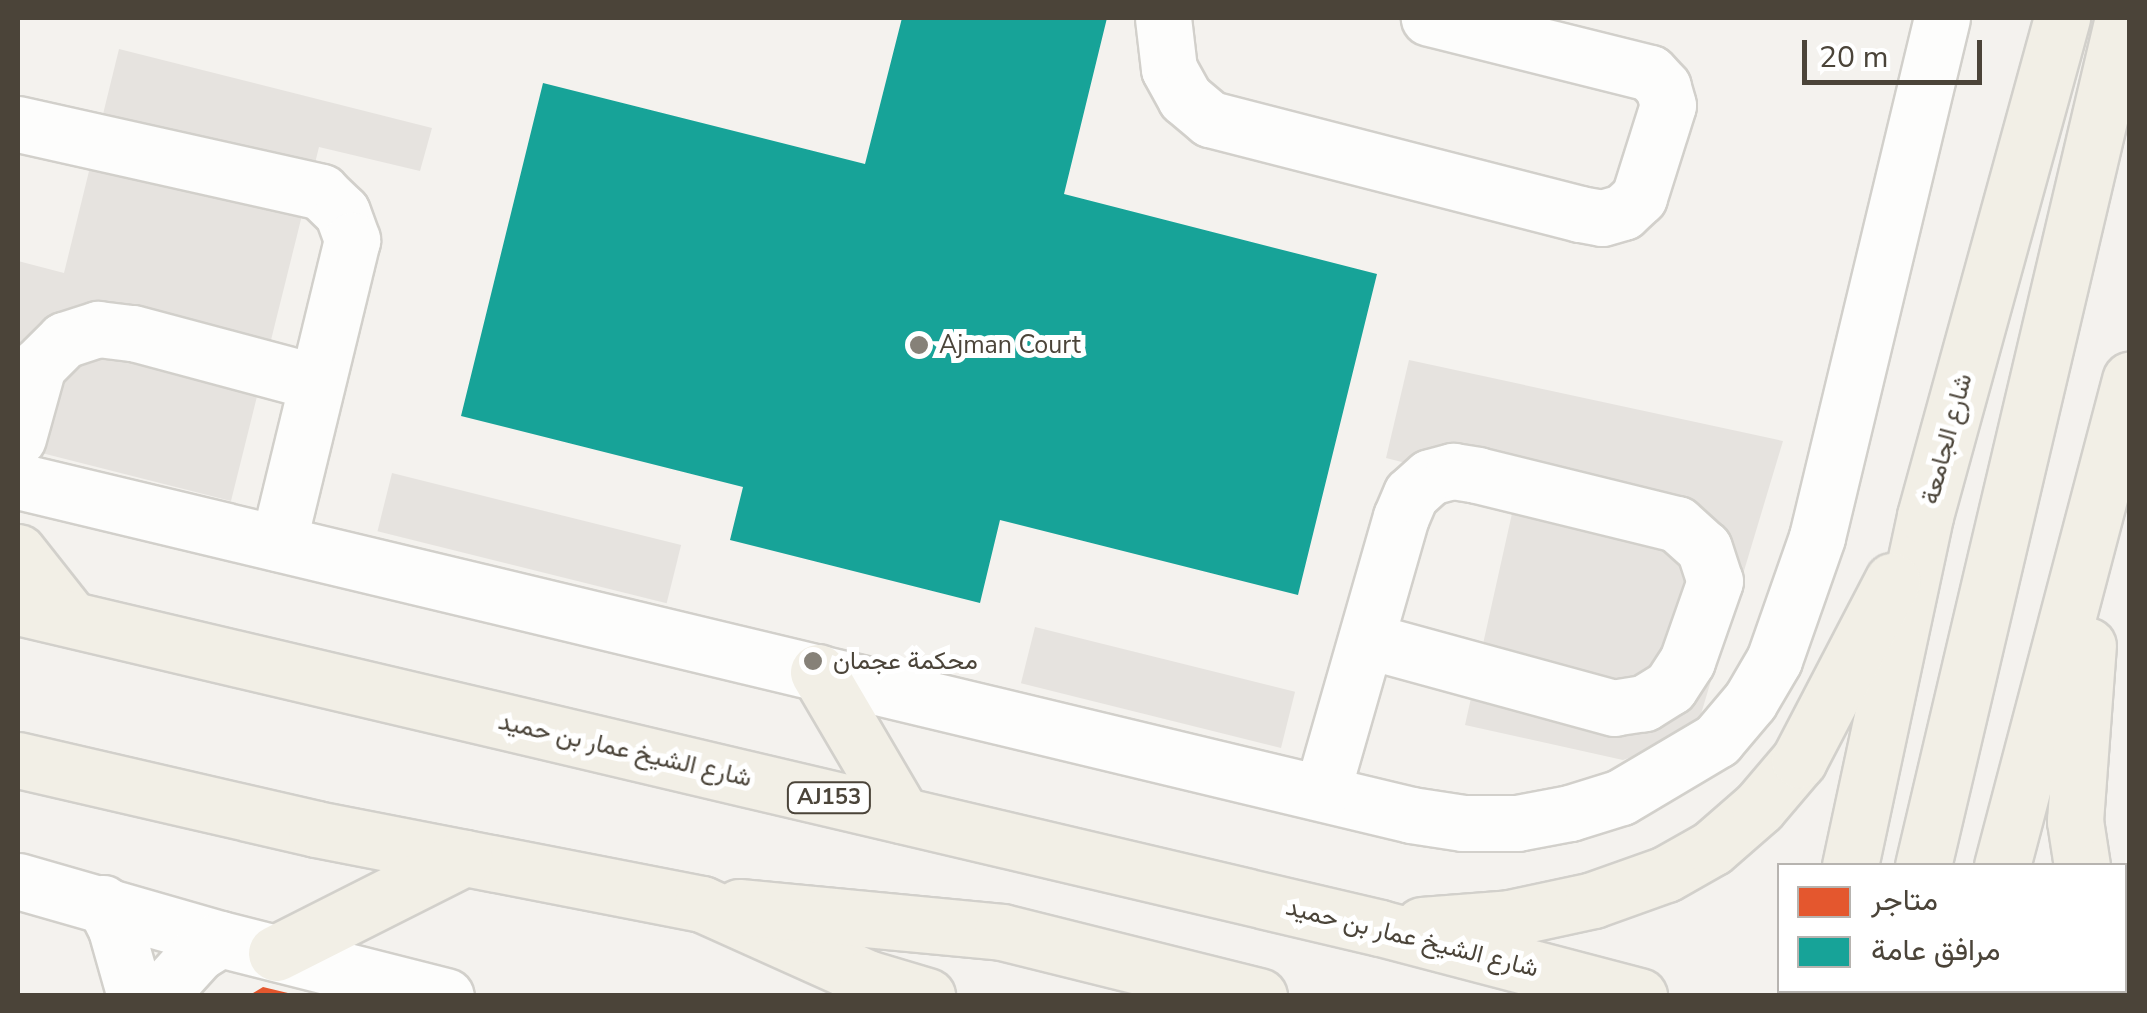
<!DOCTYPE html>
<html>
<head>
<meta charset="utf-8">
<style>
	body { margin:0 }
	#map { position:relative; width:2147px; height:1013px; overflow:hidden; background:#f4f2ee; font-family:"Nunito Sans",Vazirmatn,sans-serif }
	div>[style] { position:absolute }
	.parking>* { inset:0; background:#e6e3df; transform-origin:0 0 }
	.shops>* { inset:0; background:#e4572e }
	.public>* { inset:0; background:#17a398 }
	.roads { filter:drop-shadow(2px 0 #d2d0cb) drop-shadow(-2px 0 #d2d0cb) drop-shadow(0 2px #d2d0cb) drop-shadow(0 -2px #d2d0cb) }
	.minor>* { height:55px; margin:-27.5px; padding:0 27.5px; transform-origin:27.5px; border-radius:27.5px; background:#fdfdfc }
	.major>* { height:55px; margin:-27.5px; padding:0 27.5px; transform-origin:27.5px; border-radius:27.5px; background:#f2efe6 }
	.dots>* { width:28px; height:28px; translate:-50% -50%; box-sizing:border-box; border:5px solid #fff; border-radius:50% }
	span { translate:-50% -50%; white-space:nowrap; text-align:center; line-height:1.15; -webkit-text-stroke:10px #fff; paint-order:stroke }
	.shield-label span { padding:2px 8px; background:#fff; border:2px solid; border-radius:8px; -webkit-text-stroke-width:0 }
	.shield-label { font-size:22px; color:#4b4439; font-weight:700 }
	.poi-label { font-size:25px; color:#4b4439 }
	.left { translate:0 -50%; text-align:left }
	.street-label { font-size:25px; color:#4b4439 }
	.frame { position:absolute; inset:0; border:20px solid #4b4439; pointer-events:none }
	.legend { position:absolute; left:1777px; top:863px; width:350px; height:130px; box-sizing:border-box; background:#fff; border:2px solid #b7b4b0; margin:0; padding:12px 18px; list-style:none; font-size:30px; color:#4b4439 }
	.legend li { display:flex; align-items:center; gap:20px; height:50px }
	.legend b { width:50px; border:2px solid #b7b4b0 }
	.scale { position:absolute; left:1802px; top:40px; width:180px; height:45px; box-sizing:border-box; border:5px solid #4b4439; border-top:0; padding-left:12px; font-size:30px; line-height:35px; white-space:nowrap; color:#4b4439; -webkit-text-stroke:8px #fff; paint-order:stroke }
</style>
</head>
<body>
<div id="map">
	<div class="parking">
		<i style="clip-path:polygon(119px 49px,432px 128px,420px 171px,319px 147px,231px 501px,18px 447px,18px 261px,64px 273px)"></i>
		<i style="clip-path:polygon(1409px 360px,1783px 441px,1695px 734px,1623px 760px,1465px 725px,1517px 491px,1386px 458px)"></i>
		<i style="left:392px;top:473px;width:298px;height:60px;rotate:14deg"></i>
		<i style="left:1035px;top:627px;width:268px;height:58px;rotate:14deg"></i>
	</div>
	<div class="shops">
		<i style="clip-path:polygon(263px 987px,292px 994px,291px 996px,248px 996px)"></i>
	</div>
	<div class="public">
		<i style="clip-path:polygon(902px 18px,1107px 18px,1064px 194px,1377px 274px,1298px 595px,1000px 520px,980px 603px,730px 540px,743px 487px,461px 416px,543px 83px,865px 164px)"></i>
	</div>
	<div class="roads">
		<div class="minor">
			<i style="left:1163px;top:18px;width:51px;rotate:83.3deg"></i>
			<i style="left:1169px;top:69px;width:33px;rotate:61deg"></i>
			<i style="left:1185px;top:98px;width:33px;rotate:40deg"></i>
			<i style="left:1210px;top:119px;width:382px;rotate:14.4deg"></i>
			<i style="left:1580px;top:214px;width:22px;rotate:10deg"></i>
			<i style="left:1602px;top:218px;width:22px;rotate:-16deg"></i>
			<i style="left:1623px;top:212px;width:22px;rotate:-43deg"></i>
			<i style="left:1639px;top:197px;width:96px;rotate:-72.5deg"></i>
			<i style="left:1668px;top:105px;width:19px;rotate:-106deg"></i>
			<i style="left:1663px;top:87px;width:19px;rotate:-133deg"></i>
			<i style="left:1650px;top:73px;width:228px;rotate:-166deg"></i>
			<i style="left:18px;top:124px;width:311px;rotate:12.6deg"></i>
			<i style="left:321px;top:192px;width:29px;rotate:44deg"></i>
			<i style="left:342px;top:212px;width:30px;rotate:70deg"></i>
			<i style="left:352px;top:240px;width:312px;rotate:103.7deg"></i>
			<i style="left:18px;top:438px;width:75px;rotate:-74.5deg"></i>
			<i style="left:38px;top:366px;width:37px;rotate:-45deg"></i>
			<i style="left:64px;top:340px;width:36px;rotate:-18deg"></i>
			<i style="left:98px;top:329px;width:35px;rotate:7deg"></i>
			<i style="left:133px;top:333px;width:189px;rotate:15deg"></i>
			<i style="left:18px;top:481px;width:1432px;rotate:13.48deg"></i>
			<i style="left:1411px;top:815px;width:53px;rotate:8.7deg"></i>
			<i style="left:1463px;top:823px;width:54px"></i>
			<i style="left:1517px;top:823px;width:54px;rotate:-10.7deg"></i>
			<i style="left:1570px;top:813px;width:53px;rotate:-17.4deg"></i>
			<i style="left:1621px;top:797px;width:112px;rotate:-30.7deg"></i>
			<i style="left:1717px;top:740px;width:51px;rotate:-49.8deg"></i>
			<i style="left:1750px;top:701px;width:48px;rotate:-59.7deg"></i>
			<i style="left:1774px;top:660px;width:130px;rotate:-70.7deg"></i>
			<i style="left:1817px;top:537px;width:534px;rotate:-76.46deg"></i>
			<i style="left:1322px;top:792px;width:286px;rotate:-74deg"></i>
			<i style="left:1401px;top:517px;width:25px;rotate:-67deg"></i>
			<i style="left:1411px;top:494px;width:25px;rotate:-42deg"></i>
			<i style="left:1430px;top:477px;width:24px;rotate:-15deg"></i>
			<i style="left:1453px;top:471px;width:24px;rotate:9deg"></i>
			<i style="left:1477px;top:475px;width:206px;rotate:13.8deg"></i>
			<i style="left:1677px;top:524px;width:36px;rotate:42deg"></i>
			<i style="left:1704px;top:548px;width:35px;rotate:72deg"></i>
			<i style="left:1715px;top:581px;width:85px;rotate:109.3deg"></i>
			<i style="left:1687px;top:661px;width:31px;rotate:123deg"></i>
			<i style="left:1670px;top:687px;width:31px;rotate:148deg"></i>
			<i style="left:1644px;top:703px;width:30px;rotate:171deg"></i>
			<i style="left:1614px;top:708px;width:254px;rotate:-164.7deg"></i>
			<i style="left:18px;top:881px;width:210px;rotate:16deg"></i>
			<i style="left:220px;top:939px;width:233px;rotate:14.2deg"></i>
			<i style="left:103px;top:903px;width:29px;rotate:63deg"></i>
			<i style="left:116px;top:929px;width:70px;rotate:74.2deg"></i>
			<i style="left:159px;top:996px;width:58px;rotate:-47.8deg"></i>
			<i style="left:198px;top:953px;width:26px;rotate:-32deg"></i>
		</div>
		<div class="major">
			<i style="left:18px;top:552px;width:85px;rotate:51.7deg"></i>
			<i style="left:18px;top:607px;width:1399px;rotate:13.26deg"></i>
			<i style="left:1380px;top:928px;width:268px;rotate:14.7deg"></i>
			<i style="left:818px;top:672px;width:166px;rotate:59.6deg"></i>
			<i style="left:18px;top:760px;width:306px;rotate:13deg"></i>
			<i style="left:316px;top:829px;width:393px;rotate:11deg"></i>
			<i style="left:702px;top:904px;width:181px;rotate:24.2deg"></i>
			<i style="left:867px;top:978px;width:63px;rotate:16.7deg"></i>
			<i style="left:1850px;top:866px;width:358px;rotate:-77.9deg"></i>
			<i style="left:1925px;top:516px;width:517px;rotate:-74.62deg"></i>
			<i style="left:1923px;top:866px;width:871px;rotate:-76.73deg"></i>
			<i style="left:2002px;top:866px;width:503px;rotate:-75.24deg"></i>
			<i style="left:2082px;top:866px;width:46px;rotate:-98.8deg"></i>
			<i style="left:2075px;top:821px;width:176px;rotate:-85.8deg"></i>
			<i style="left:739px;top:907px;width:264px;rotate:5.4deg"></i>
			<i style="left:1002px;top:932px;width:265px;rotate:14deg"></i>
			<i style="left:1422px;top:925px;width:88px;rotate:-4.5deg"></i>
			<i style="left:1510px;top:918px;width:85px;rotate:-12.2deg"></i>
			<i style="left:1593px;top:900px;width:77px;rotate:-19.6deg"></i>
			<i style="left:1666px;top:874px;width:53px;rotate:-29.5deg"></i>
			<i style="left:1712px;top:848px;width:62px;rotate:-41.1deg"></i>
			<i style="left:1759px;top:807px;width:62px;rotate:-49.6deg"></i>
			<i style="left:1799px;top:760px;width:202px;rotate:-62.5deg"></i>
			<i style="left:276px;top:953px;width:211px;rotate:-26.8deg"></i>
			<i style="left:2124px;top:971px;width:8px;rotate:45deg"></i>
			<i style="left:1821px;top:996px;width:6px;rotate:-81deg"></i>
			<i style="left:1892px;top:996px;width:6px;rotate:-81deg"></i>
			<i style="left:1969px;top:996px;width:6px;rotate:-81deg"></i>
		</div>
	</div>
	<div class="dots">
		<i style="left:919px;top:345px;background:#868178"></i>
		<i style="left:813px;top:661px;background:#868178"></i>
	</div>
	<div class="shield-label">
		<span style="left:829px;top:798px">AJ153</span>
	</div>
	<div class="poi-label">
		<span class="left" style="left:939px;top:345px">Ajman Court</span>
		<span class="left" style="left:833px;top:661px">محكمة عجمان</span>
	</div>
	<div class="street-label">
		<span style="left:1947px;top:439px;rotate:-75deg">شارع الجامعة</span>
		<span style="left:625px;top:750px;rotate:13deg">شارع الشيخ عمار بن حميد</span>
		<span style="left:1412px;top:938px;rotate:14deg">شارع الشيخ عمار بن حميد</span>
	</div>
	<div class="frame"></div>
	<ul class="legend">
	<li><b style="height:28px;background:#e4572e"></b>متاجر</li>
	<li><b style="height:28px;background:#17a398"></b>مرافق عامة</li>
	</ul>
	<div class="scale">20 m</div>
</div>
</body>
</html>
